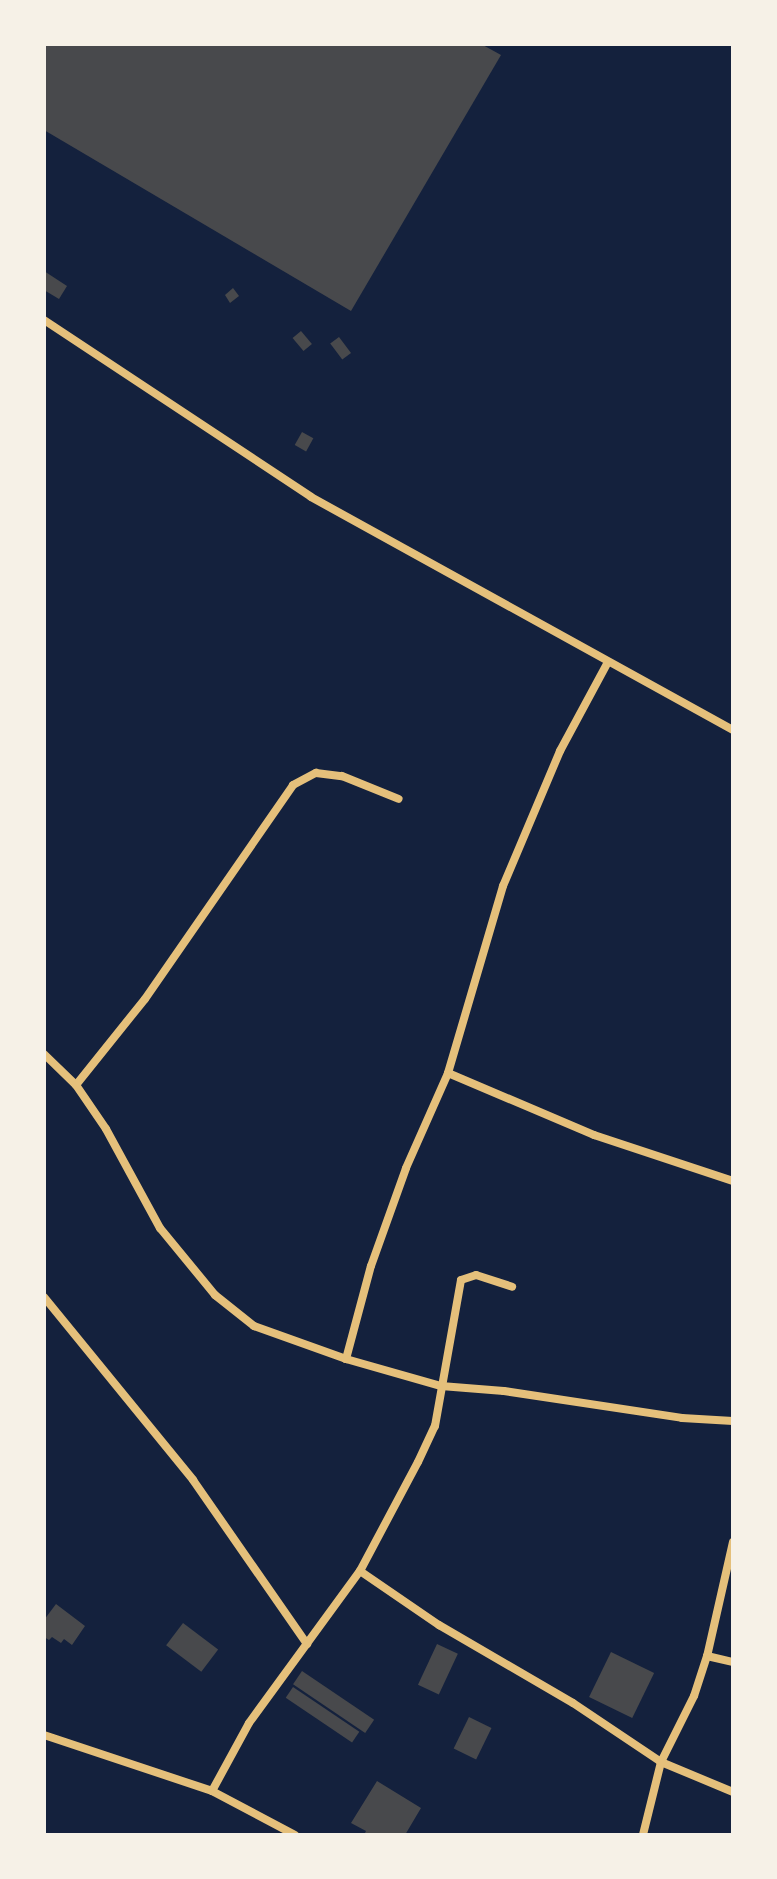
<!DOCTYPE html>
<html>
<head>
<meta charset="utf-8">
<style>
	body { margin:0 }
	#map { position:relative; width:777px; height:1879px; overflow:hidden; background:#14213d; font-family:"Exo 2",sans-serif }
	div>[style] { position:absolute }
	.building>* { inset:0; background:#48494c; transform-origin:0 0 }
	.minor>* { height:8px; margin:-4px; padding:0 4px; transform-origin:4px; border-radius:4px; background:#e5c07b }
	span { translate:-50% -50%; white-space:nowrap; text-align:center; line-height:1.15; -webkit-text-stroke:6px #f6f1e7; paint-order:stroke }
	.frame { position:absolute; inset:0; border:46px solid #f6f1e7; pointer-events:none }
</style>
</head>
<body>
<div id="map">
	<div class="building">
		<i style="clip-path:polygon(44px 44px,481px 44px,501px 55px,351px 311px,44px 130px)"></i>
		<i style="clip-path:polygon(44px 271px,67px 286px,59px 299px,44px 290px)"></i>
		<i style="clip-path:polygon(233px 288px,239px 296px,230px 303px,225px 295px)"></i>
		<i style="left:301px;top:331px;width:17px;height:11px;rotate:50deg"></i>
		<i style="left:339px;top:337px;width:20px;height:11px;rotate:53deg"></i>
		<i style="left:302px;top:432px;width:13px;height:15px;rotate:29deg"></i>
		<i style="clip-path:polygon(56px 1604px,85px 1626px,72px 1645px,64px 1639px,61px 1643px,52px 1637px,49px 1640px,44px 1637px,44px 1620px)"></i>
		<i style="left:183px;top:1623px;width:44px;height:28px;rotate:37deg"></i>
		<i style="left:437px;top:1644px;width:23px;height:45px;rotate:25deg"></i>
		<i style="left:611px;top:1652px;width:48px;height:50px;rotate:26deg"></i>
		<i style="left:302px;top:1671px;width:87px;height:16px;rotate:34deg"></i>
		<i style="left:293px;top:1687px;width:80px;height:13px;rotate:34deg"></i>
		<i style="left:469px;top:1717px;width:25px;height:35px;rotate:26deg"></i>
		<i style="clip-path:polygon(377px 1781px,421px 1808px,405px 1835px,364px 1835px,366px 1831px,351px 1823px)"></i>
	</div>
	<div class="minor">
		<i style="left:44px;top:320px;width:320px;rotate:33.5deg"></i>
		<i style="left:311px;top:497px;width:482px;rotate:28.9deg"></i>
		<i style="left:44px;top:1054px;width:45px;rotate:44.1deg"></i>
		<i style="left:76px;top:1085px;width:53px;rotate:55.7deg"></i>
		<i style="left:106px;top:1129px;width:113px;rotate:61.4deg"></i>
		<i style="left:160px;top:1228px;width:87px;rotate:50.6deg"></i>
		<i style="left:215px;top:1295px;width:50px;rotate:38.5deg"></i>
		<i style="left:254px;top:1326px;width:98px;rotate:19.7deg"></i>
		<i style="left:346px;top:1359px;width:99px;rotate:15.9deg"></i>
		<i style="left:441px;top:1386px;width:63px;rotate:4.5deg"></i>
		<i style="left:504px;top:1391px;width:180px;rotate:8.6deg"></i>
		<i style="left:682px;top:1418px;width:51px;rotate:3.4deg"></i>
		<i style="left:448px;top:1073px;width:159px;rotate:23deg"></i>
		<i style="left:594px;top:1135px;width:146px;rotate:18.3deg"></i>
		<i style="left:76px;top:1085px;width:110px;rotate:-51.3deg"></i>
		<i style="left:145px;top:999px;width:260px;rotate:-55.3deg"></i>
		<i style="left:293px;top:785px;width:26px;rotate:-28deg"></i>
		<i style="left:316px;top:773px;width:26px;rotate:7deg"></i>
		<i style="left:342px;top:776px;width:61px;rotate:22deg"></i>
		<i style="left:44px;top:1297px;width:236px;rotate:50.8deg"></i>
		<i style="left:193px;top:1480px;width:200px;rotate:55.2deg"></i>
		<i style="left:346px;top:1359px;width:96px;rotate:-75deg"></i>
		<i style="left:371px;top:1266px;width:104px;rotate:-70.3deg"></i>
		<i style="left:406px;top:1168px;width:104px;rotate:-66.1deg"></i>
		<i style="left:448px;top:1073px;width:195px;rotate:-73.6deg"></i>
		<i style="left:503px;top:886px;width:147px;rotate:-67.1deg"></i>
		<i style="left:560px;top:751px;width:101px;rotate:-61.7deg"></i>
		<i style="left:733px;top:1542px;width:117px;rotate:102.8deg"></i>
		<i style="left:707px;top:1656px;width:42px;rotate:108deg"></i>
		<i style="left:694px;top:1696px;width:74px;rotate:116.6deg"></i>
		<i style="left:661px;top:1762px;width:78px;rotate:22.6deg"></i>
		<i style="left:360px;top:1571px;width:96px;rotate:34.4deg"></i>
		<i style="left:439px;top:1625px;width:155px;rotate:30.2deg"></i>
		<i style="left:573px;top:1703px;width:106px;rotate:33.8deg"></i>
		<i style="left:661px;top:1762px;width:75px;rotate:103.9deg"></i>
		<i style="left:707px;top:1656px;width:27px;rotate:13deg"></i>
		<i style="left:44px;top:1735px;width:177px;rotate:18.4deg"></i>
		<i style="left:212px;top:1791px;width:94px;rotate:27.9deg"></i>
		<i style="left:212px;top:1791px;width:77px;rotate:-61.4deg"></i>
		<i style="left:249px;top:1723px;width:188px;rotate:-53.9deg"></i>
		<i style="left:360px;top:1571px;width:123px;rotate:-62deg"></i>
		<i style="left:418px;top:1462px;width:40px;rotate:-65deg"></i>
		<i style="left:435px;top:1426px;width:148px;rotate:-79.9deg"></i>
		<i style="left:461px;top:1280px;width:16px;rotate:-18deg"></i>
		<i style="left:476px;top:1275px;width:38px;rotate:18deg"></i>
	</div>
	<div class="frame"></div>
</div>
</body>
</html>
